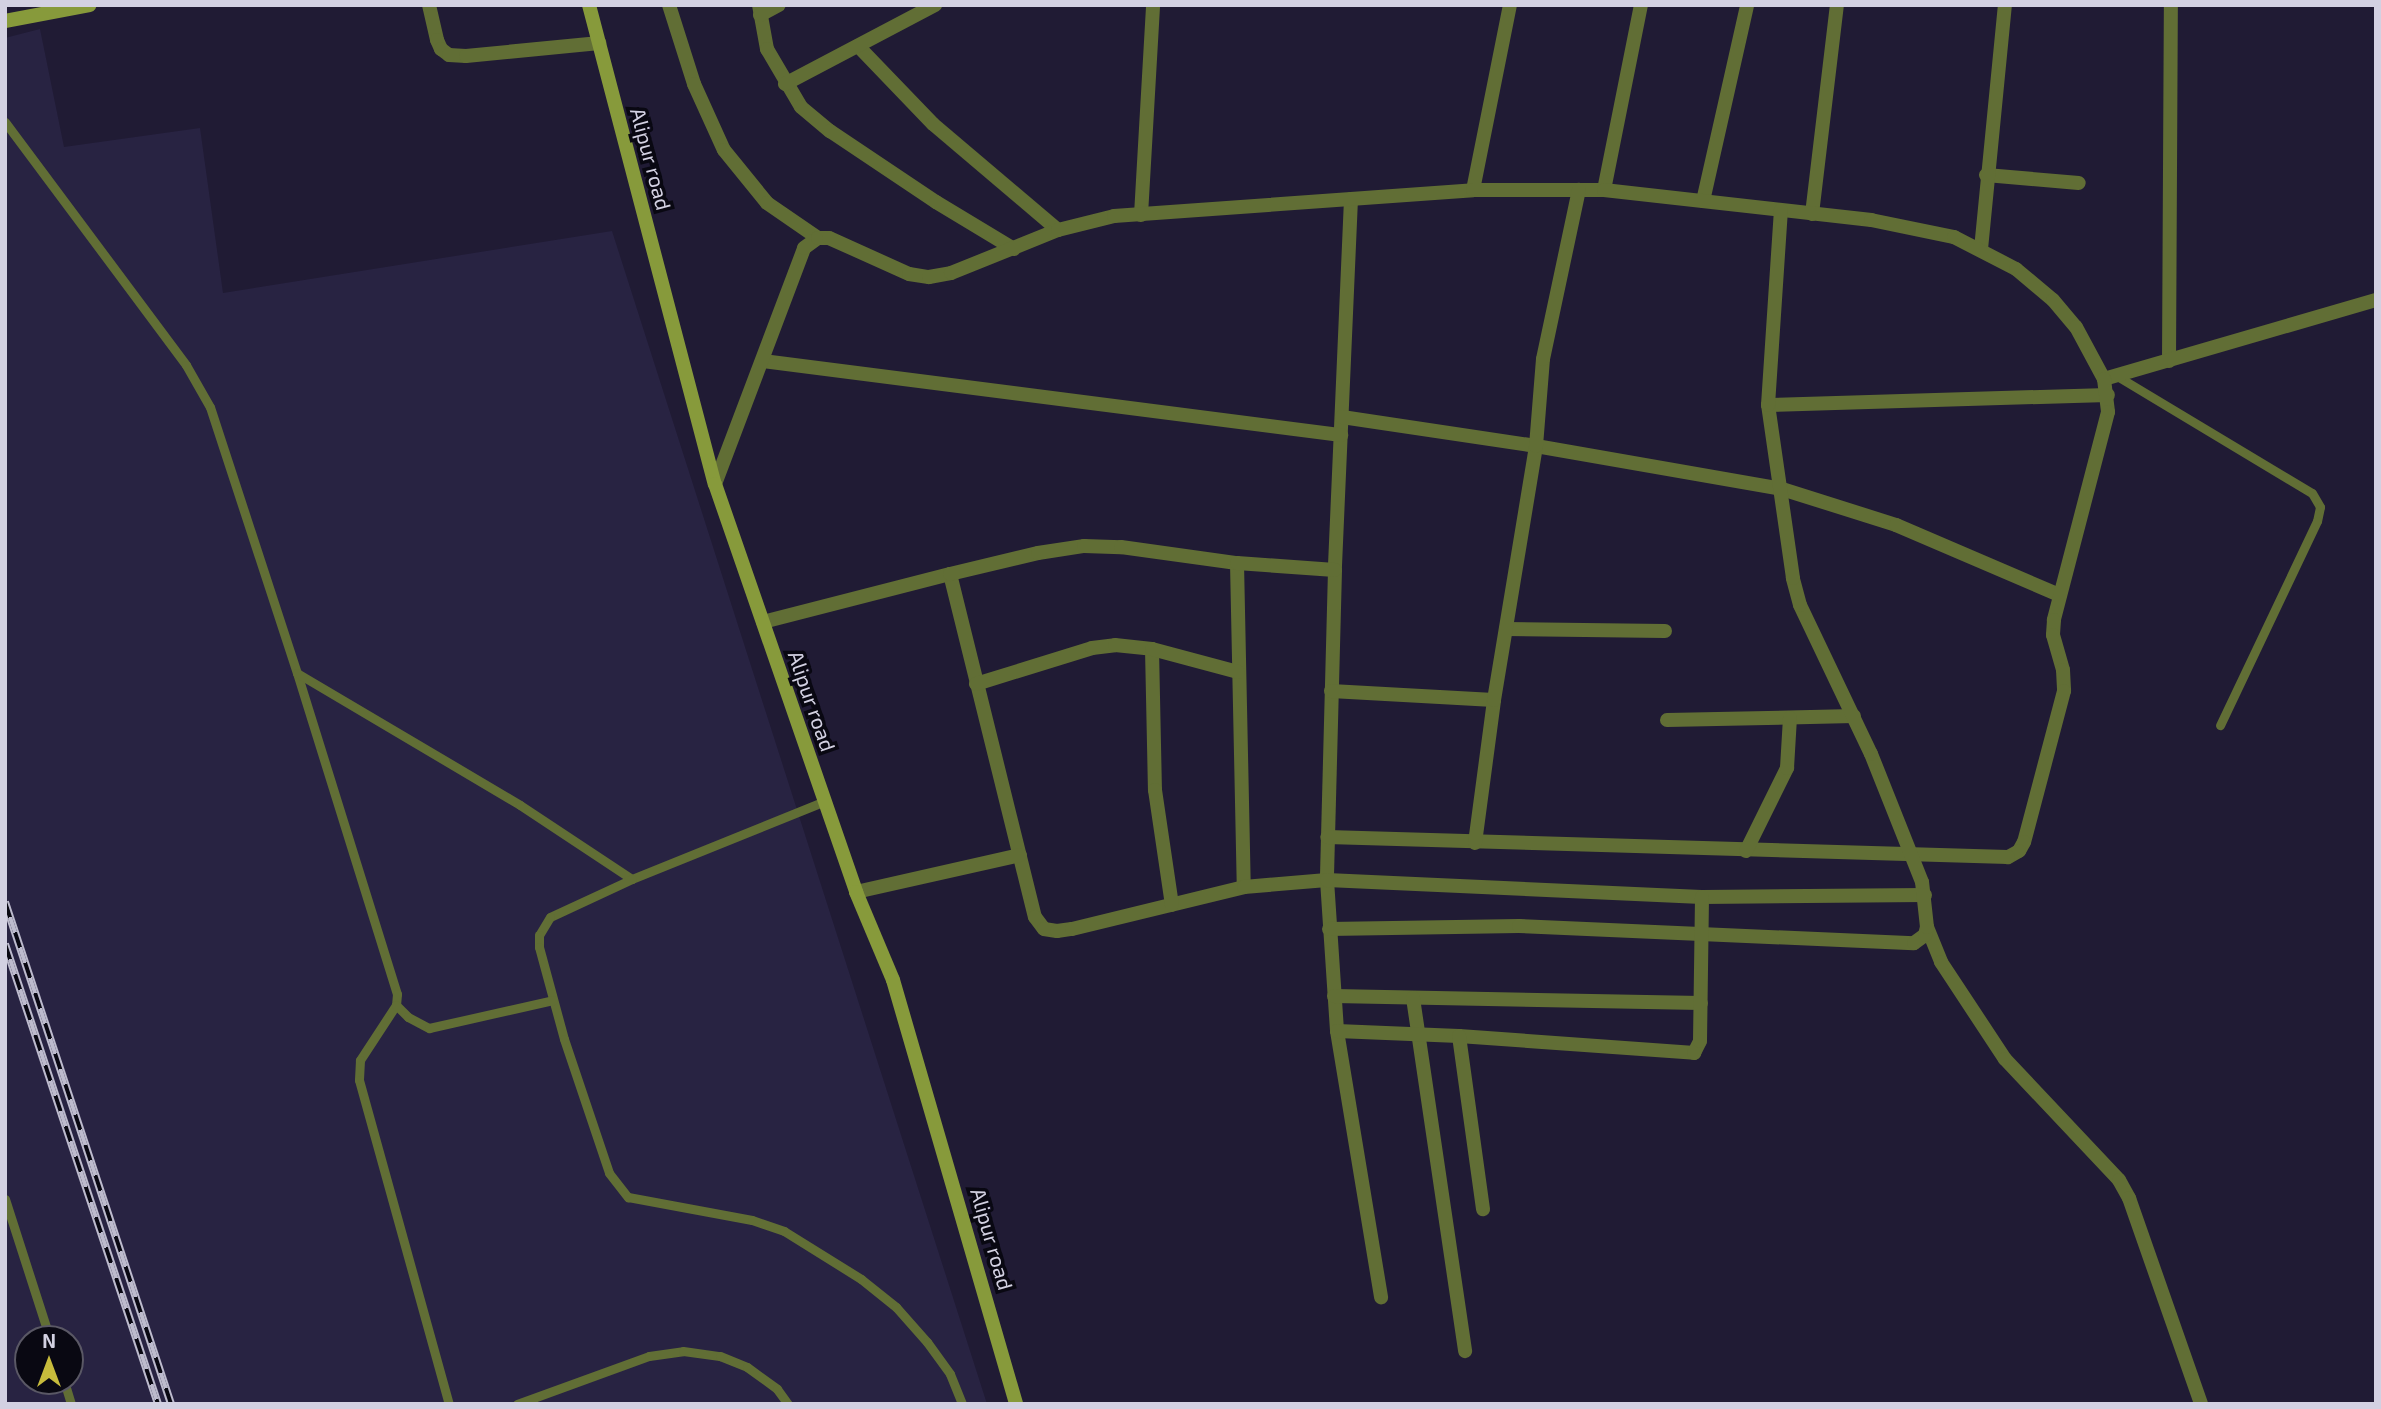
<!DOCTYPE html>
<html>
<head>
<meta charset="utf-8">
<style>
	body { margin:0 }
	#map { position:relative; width:2381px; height:1409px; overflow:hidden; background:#201b34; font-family:"Exo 2",sans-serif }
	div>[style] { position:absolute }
	.built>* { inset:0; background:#282342 }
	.lane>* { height:9px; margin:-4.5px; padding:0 4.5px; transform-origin:4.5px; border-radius:4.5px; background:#616e35 }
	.street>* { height:14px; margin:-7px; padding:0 7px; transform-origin:7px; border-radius:7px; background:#616e35 }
	.secondary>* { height:14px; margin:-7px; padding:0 7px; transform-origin:7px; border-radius:7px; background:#879a3b }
	.rail>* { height:8px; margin-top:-4px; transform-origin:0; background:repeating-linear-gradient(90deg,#090812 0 16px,#bdbbcd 0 32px); box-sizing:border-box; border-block:2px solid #bdbbcd }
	span { translate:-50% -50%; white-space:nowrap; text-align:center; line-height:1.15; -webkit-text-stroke:7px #090812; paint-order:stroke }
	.street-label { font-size:21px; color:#d3d1e2 }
	.frame { position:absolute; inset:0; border:7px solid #d3d1e2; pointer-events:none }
	.north { position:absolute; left:14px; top:1325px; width:70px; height:70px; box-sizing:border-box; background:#090812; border:2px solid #5a5865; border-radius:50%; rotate:0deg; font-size:19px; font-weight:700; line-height:28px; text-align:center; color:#d3d1e2 }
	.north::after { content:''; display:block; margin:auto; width:24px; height:32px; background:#c7bb3c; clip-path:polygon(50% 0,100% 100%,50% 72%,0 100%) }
</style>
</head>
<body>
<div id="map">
	<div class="built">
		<i style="clip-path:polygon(evenodd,40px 29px,64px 147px,200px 128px,223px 293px,612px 231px,987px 1404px,5px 1404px,5px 38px,40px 29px,28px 1339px,70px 1339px,70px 1381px,28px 1381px,28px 1339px)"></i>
	</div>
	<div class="lane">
		<i style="left:5px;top:122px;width:303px;rotate:53.3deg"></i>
		<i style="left:186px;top:365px;width:48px;rotate:60.3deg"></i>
		<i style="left:210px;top:407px;width:280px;rotate:71.9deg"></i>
		<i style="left:297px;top:673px;width:336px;rotate:72.7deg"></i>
		<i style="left:397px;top:994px;width:11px;rotate:95deg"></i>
		<i style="left:396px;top:1005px;width:66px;rotate:123.2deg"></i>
		<i style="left:360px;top:1060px;width:20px;rotate:93deg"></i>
		<i style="left:359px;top:1080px;width:336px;rotate:74.5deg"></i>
		<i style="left:2117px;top:376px;width:227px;rotate:31deg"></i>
		<i style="left:2312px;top:493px;width:16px;rotate:60deg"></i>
		<i style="left:2320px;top:507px;width:14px;rotate:102deg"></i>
		<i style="left:2317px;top:521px;width:226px;rotate:115.4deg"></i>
		<i style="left:297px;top:673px;width:259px;rotate:30.6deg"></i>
		<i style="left:520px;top:805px;width:134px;rotate:33.5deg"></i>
		<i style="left:825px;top:801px;width:208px;rotate:158deg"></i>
		<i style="left:632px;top:879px;width:90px;rotate:155.1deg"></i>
		<i style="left:550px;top:917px;width:21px;rotate:121deg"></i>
		<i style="left:539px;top:935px;width:12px;rotate:90deg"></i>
		<i style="left:539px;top:947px;width:95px;rotate:74.8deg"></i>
		<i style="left:564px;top:1039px;width:141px;rotate:71.4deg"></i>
		<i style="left:609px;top:1173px;width:31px;rotate:52deg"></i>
		<i style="left:628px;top:1197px;width:126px;rotate:10.5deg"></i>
		<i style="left:752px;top:1220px;width:34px;rotate:19deg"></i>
		<i style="left:784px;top:1231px;width:91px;rotate:31.9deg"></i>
		<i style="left:861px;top:1279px;width:45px;rotate:38.7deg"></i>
		<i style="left:896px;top:1307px;width:47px;rotate:48.5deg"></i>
		<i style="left:927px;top:1342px;width:39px;rotate:54deg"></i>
		<i style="left:950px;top:1374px;width:32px;rotate:68deg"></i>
		<i style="left:396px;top:1005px;width:17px;rotate:45deg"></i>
		<i style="left:408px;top:1017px;width:24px;rotate:28deg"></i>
		<i style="left:429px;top:1028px;width:127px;rotate:-12.7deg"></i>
		<i style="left:5px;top:1199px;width:147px;rotate:72.2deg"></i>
		<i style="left:64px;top:1381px;width:24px;rotate:73deg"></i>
		<i style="left:517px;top:1404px;width:140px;rotate:-20deg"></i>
		<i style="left:649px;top:1356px;width:34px;rotate:-8deg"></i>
		<i style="left:683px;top:1351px;width:37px;rotate:8deg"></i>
		<i style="left:720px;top:1356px;width:29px;rotate:22deg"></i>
		<i style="left:747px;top:1367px;width:37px;rotate:36deg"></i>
		<i style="left:777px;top:1389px;width:19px;rotate:54deg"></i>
	</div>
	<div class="street">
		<i style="left:429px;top:5px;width:36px;rotate:77deg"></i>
		<i style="left:437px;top:40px;width:10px;rotate:66deg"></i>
		<i style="left:441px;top:49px;width:10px;rotate:37deg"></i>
		<i style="left:449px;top:55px;width:17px;rotate:3deg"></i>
		<i style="left:466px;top:56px;width:134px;rotate:-5.6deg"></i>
		<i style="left:669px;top:5px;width:83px;rotate:72.4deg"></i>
		<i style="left:694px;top:84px;width:72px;rotate:65.6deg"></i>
		<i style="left:724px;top:150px;width:68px;rotate:50.9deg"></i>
		<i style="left:767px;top:203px;width:62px;rotate:34.5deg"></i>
		<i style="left:759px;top:5px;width:45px;rotate:79.7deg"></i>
		<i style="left:767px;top:49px;width:67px;rotate:59.6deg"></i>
		<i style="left:801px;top:107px;width:38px;rotate:40deg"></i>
		<i style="left:830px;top:131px;width:128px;rotate:33.8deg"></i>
		<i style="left:936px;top:202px;width:91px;rotate:31.1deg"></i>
		<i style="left:760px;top:15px;width:21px;rotate:-28deg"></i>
		<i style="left:858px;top:46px;width:108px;rotate:46.1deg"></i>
		<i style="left:933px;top:124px;width:164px;rotate:40.3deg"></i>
		<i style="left:785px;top:84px;width:170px;rotate:-27.8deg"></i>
		<i style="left:1986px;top:175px;width:93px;rotate:4.9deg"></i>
		<i style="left:1473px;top:190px;width:189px;rotate:-78.7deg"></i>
		<i style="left:1604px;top:190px;width:189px;rotate:-78.7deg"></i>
		<i style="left:1351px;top:199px;width:371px;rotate:92.5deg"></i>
		<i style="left:1335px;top:570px;width:310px;rotate:91.5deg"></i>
		<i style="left:1327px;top:880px;width:151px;rotate:86.2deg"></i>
		<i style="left:1337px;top:1031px;width:270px;rotate:80.6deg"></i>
		<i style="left:1703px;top:201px;width:201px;rotate:-77.3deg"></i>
		<i style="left:1812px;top:214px;width:210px;rotate:-83.2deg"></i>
		<i style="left:1141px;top:215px;width:210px;rotate:-86.7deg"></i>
		<i style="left:1981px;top:249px;width:245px;rotate:-84.4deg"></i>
		<i style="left:763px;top:361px;width:583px;rotate:7.3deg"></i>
		<i style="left:2169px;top:361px;width:356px;rotate:-89.7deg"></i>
		<i style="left:2104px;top:379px;width:283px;rotate:-16.2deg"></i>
		<i style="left:1768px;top:405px;width:340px;rotate:-1.7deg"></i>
		<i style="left:1342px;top:417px;width:196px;rotate:8.5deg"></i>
		<i style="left:1536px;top:446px;width:250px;rotate:9.9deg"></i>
		<i style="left:1782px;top:489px;width:120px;rotate:17.5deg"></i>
		<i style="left:1896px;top:525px;width:177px;rotate:23.2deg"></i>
		<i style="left:715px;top:484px;width:252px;rotate:-69.3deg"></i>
		<i style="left:804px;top:248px;width:17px;rotate:-36deg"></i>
		<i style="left:818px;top:238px;width:11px"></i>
		<i style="left:829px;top:238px;width:88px;rotate:24.2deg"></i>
		<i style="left:909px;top:274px;width:20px;rotate:9deg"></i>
		<i style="left:929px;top:277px;width:22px;rotate:-10deg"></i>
		<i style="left:951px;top:273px;width:115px;rotate:-21.9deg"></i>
		<i style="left:1058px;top:230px;width:58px;rotate:-14deg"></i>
		<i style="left:1114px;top:216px;width:360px;rotate:-4.1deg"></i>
		<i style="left:1473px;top:190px;width:131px"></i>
		<i style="left:1604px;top:190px;width:269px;rotate:6.4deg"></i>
		<i style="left:1871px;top:220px;width:85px;rotate:11.6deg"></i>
		<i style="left:1954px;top:237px;width:70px;rotate:27.3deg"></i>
		<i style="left:2016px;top:269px;width:48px;rotate:40deg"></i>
		<i style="left:2053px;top:300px;width:35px;rotate:50deg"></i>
		<i style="left:2076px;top:327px;width:59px;rotate:61.7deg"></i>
		<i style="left:2104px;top:379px;width:33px;rotate:83deg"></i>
		<i style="left:2108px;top:412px;width:215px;rotate:104.6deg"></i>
		<i style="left:2054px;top:620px;width:15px;rotate:94deg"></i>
		<i style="left:2053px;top:635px;width:36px;rotate:74deg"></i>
		<i style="left:2063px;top:670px;width:21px;rotate:87deg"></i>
		<i style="left:2064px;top:691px;width:156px;rotate:104.8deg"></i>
		<i style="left:2024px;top:842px;width:10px;rotate:119deg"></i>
		<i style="left:2019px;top:851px;width:13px;rotate:151deg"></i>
		<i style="left:2008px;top:857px;width:681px;rotate:-178.32deg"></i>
		<i style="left:1237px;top:563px;width:324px;rotate:88.8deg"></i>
		<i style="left:950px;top:574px;width:353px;rotate:76.1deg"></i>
		<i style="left:1035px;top:917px;width:15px;rotate:53deg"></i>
		<i style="left:1044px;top:929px;width:13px;rotate:9deg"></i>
		<i style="left:1057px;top:931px;width:15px;rotate:-8deg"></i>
		<i style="left:1072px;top:929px;width:177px;rotate:-13.7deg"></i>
		<i style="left:1244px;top:887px;width:83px;rotate:-4.8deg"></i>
		<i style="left:1327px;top:880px;width:375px;rotate:2.6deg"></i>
		<i style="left:1702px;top:897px;width:223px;rotate:-0.5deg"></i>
		<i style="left:763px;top:622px;width:193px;rotate:-14.4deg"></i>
		<i style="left:950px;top:574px;width:90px;rotate:-13.4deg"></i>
		<i style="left:1038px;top:553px;width:47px;rotate:-8.7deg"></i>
		<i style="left:1084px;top:546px;width:37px;rotate:2deg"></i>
		<i style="left:1121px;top:547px;width:117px;rotate:7.9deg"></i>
		<i style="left:1237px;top:563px;width:98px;rotate:4.1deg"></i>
		<i style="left:1506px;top:629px;width:159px;rotate:0.7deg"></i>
		<i style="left:1152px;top:649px;width:141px;rotate:88.8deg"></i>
		<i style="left:1155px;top:790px;width:116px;rotate:81.6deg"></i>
		<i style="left:976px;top:684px;width:121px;rotate:-17.2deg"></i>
		<i style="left:1092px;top:648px;width:23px;rotate:-7deg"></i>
		<i style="left:1115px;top:645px;width:37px;rotate:6deg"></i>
		<i style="left:1152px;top:649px;width:89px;rotate:15deg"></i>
		<i style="left:1331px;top:691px;width:163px;rotate:3.2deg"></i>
		<i style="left:1667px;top:720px;width:187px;rotate:-1.2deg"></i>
		<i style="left:1475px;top:843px;width:144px;rotate:-82.4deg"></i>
		<i style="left:1494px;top:700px;width:257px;rotate:-80.6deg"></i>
		<i style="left:1536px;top:446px;width:87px;rotate:-85.4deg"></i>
		<i style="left:1543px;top:359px;width:173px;rotate:-78deg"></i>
		<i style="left:1746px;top:851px;width:93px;rotate:-63.7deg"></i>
		<i style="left:1787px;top:768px;width:50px;rotate:-86.6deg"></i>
		<i style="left:856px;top:892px;width:168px;rotate:-12.7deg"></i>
		<i style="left:1927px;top:927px;width:38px;rotate:68deg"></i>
		<i style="left:1941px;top:962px;width:116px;rotate:56.6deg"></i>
		<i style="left:2005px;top:1059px;width:166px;rotate:46.7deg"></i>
		<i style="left:2119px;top:1180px;width:21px;rotate:61deg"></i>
		<i style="left:2129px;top:1198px;width:218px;rotate:70.7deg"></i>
		<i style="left:1329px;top:929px;width:190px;rotate:-0.9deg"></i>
		<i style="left:1519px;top:926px;width:395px;rotate:2.5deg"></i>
		<i style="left:1914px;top:943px;width:14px;rotate:-36deg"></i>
		<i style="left:1925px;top:935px;width:8px;rotate:-76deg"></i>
		<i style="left:1927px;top:927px;width:45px;rotate:-96.3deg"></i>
		<i style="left:1922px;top:882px;width:138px;rotate:-111.7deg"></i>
		<i style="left:1871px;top:754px;width:165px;rotate:-115.5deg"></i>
		<i style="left:1800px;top:605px;width:28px;rotate:-105deg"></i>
		<i style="left:1793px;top:578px;width:175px;rotate:-98.2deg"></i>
		<i style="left:1768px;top:405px;width:195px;rotate:-86.2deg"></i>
		<i style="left:1334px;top:996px;width:367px;rotate:1.1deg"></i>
		<i style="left:1413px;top:998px;width:357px;rotate:81.6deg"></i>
		<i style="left:1337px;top:1031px;width:122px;rotate:2.3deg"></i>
		<i style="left:1459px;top:1036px;width:236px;rotate:4.1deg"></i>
		<i style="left:1694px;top:1053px;width:13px;rotate:-63deg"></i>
		<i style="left:1700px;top:1041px;width:144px;rotate:-89.2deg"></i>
		<i style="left:1459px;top:1036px;width:175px;rotate:82.1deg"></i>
	</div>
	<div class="secondary">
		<i style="left:589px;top:5px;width:495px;rotate:75.3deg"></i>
		<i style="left:715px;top:484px;width:432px;rotate:70.9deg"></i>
		<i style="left:856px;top:892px;width:95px;rotate:67.2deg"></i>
		<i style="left:893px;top:980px;width:441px;rotate:73.8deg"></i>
		<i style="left:5px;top:21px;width:86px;rotate:-10.7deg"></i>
	</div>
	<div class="rail">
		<i style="left:5px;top:902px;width:529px;rotate:71.7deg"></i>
		<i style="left:5px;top:944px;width:485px;rotate:71.6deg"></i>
	</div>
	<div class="street-label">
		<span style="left:651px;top:159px;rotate:75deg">Alipur road</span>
		<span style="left:812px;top:701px;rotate:71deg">Alipur road</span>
		<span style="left:992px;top:1239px;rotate:74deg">Alipur road</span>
	</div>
	<div class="frame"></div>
	<div class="north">N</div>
</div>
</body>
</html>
